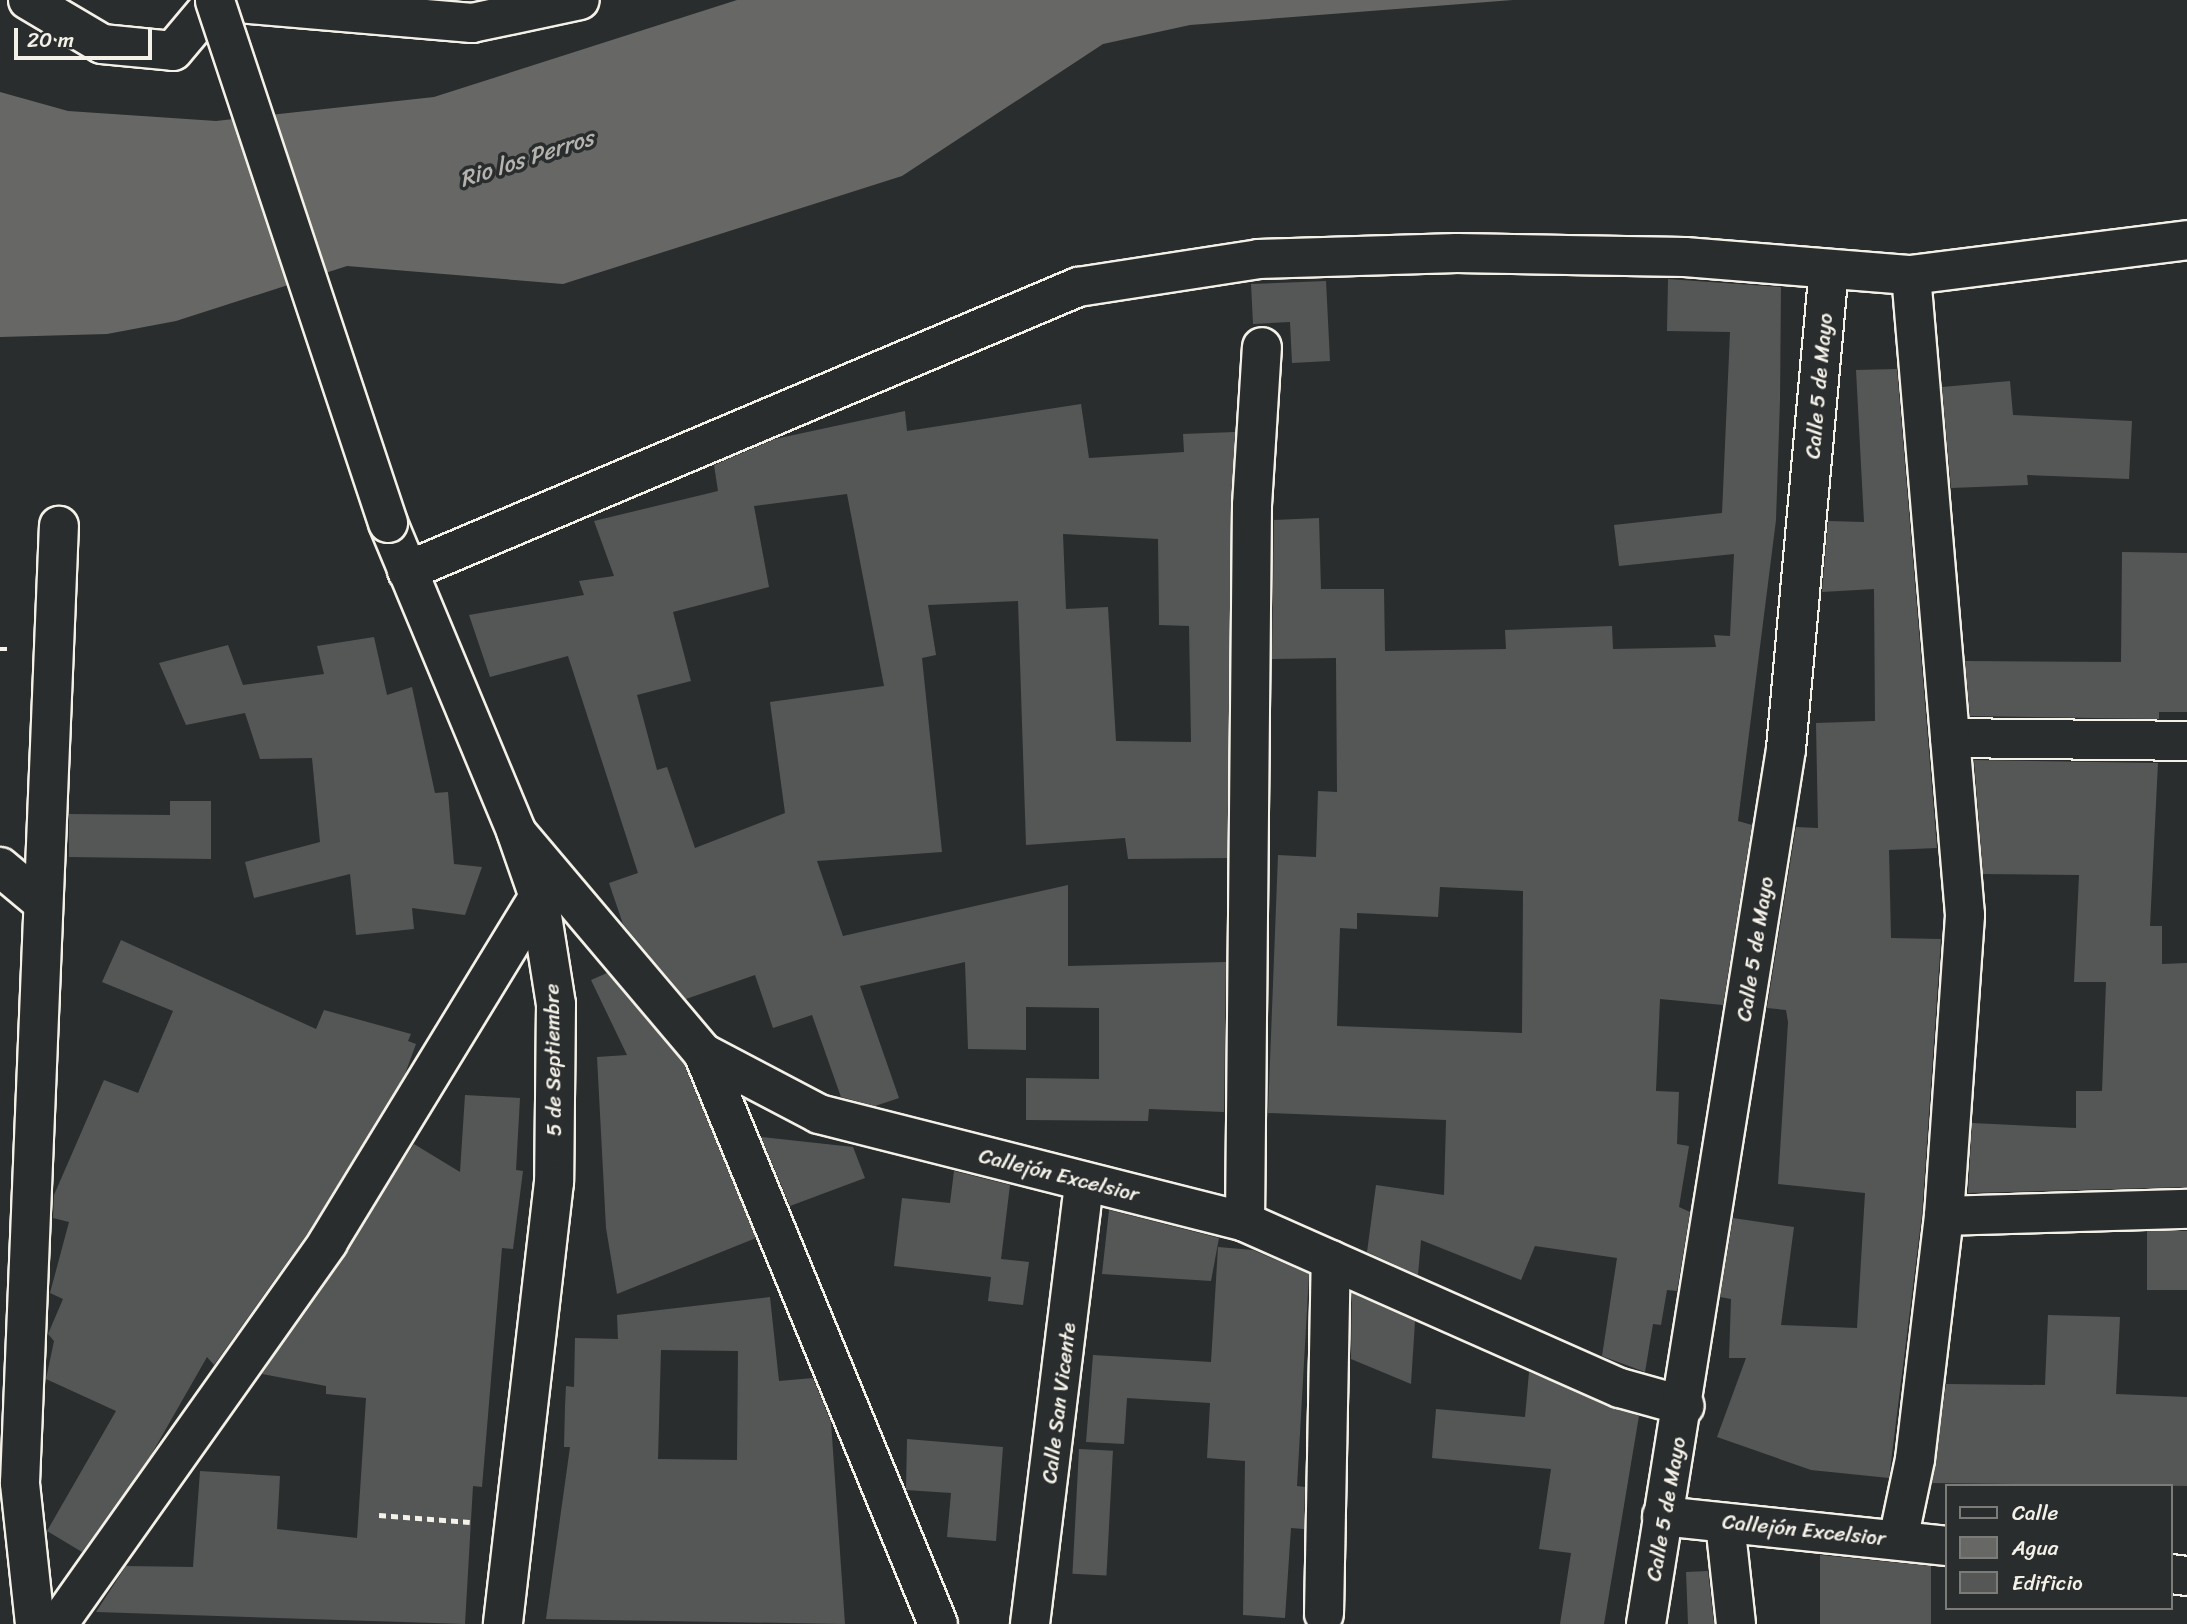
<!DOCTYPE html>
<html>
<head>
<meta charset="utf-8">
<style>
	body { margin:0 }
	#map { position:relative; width:2187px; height:1624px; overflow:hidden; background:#2a2d2e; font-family:Sriracha,sans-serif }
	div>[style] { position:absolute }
	.water>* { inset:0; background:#676866 }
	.building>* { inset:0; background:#555756; transform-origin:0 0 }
	.path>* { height:4.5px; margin-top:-2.25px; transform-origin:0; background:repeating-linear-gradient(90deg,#f4f1e8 0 7px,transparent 0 12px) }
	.roads { filter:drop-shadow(2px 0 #f4f1e8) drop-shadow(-2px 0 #f4f1e8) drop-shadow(0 2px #f4f1e8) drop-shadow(0 -2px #f4f1e8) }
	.street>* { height:38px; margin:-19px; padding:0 19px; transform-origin:19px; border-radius:19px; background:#2a2d2e }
	.secondary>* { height:38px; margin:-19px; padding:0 19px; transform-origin:19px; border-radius:19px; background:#2a2d2e }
	.bridges { filter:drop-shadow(2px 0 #f4f1e8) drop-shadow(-2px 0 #f4f1e8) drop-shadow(0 2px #f4f1e8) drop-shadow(0 -2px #f4f1e8) }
	.secondary-bridge>* { height:38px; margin:-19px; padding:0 19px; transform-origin:19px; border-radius:19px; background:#2a2d2e }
	span { translate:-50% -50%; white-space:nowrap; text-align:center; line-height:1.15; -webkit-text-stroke:7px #2a2d2e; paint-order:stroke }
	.street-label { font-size:21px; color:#f4f1e8 }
	.water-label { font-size:23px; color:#b5b3ae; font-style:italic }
	.legend { position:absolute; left:1945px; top:1484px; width:228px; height:126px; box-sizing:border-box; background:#2a2d2e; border:2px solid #7b7b78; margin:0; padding:9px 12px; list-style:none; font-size:21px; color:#f4f1e8 }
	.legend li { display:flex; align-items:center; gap:14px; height:35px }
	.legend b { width:35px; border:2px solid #7b7b78 }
	.scale { position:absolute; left:14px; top:28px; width:138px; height:32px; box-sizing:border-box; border:4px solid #f4f1e8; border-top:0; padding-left:9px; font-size:21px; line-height:24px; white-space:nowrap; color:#f4f1e8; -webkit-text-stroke:5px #2a2d2e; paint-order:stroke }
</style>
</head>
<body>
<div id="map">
	<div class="water">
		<i style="clip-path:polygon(737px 0,1513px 0,1190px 25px,1103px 44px,902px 176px,563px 284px,347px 266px,176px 321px,107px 334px,0 337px,0 92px,68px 111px,216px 121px,434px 97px)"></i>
	</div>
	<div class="building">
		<i style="clip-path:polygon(evenodd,1668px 279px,1781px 287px,1780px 400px,1776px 520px,1738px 821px,1752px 825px,1723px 1005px,1660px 999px,1656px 1091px,1679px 1092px,1677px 1144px,1689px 1146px,1679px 1207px,1690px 1212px,1677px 1291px,1667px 1290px,1661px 1325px,1653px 1324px,1645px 1372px,1602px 1356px,1617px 1258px,1535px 1246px,1521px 1280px,1421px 1240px,1418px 1275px,1367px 1252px,1376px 1185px,1444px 1195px,1446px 1120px,1268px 1113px,1278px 855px,1316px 857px,1318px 791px,1337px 792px,1336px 658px,1272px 659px,1274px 520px,1319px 518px,1321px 589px,1384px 589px,1385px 651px,1506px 649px,1505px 630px,1612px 626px,1613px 649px,1716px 647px,1714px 635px,1730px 636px,1734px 554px,1619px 566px,1614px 525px,1722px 513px,1730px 332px,1667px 331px,1668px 279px,1440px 887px,1523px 891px,1522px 1033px,1337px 1026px,1340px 928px,1357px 929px,1357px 913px,1438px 917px,1440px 887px)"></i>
		<i style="clip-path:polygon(1326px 281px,1330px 361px,1292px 363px,1290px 322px,1253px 324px,1251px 284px)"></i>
		<i style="clip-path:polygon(1897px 369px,1937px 848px,1889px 850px,1891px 938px,1941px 939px,1922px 1214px,1889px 1478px,1811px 1470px,1717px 1437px,1746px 1358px,1729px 1358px,1731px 1299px,1720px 1297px,1733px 1218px,1794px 1227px,1781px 1325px,1857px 1328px,1865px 1193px,1778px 1184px,1788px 1022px,1786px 1010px,1767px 1008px,1796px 827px,1818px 828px,1816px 723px,1875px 721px,1874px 589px,1822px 592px,1828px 521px,1864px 522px,1856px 370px)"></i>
		<i style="clip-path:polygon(2010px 381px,2013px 415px,2132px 421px,2129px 479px,2027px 475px,2028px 485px,1951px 488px,1942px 387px)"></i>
		<i style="clip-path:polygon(evenodd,1081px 404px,1089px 458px,1184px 452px,1183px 434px,1235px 432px,1227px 858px,1128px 859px,1125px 838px,1026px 845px,1018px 601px,928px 605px,936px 655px,922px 658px,942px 852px,817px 861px,843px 936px,1068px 885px,1068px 966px,1226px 962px,1224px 1112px,1149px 1109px,1148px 1121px,1026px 1120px,1026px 1078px,1099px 1079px,1099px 1008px,1026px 1007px,1026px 1050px,968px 1049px,965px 962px,860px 986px,899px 1098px,875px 1106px,841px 1097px,812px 1015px,773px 1028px,755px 975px,686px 999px,623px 924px,609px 883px,638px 873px,568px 656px,490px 677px,469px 615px,584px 595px,579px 581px,614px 576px,594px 521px,718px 491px,714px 465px,775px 439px,905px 411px,907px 431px,1081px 404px,847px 494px,884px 686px,770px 702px,785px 813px,695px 848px,667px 767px,657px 770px,637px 695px,691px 681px,673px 612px,769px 587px,754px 506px,847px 494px,1081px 404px,1063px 534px,1158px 539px,1159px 625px,1189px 626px,1191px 742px,1116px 741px,1108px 607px,1066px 609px,1063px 534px)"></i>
		<i style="clip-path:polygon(2122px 552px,2187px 553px,2187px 712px,2159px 712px,2159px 719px,1970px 716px,1965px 661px,2121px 662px)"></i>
		<i style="clip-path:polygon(374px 637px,387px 695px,412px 687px,435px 793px,448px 792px,454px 864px,482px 867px,465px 915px,412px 908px,414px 929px,356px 935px,350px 874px,254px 898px,245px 862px,320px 842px,312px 758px,260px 759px,245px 713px,186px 725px,159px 663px,228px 645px,243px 685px,324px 674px,317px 646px)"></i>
		<i style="clip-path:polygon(1974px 760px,2158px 763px,2150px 926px,2162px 926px,2162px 964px,2187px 963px,2187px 1187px,1968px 1193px,1972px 1123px,2076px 1128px,2076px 1091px,2102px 1091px,2106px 982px,2074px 982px,2079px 875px,1983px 874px)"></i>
		<i style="clip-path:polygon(170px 801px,211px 801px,211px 859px,69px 857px,69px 814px,170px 815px)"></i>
		<i style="clip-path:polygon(121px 940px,316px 1029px,324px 1010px,411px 1034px,408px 1041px,416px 1044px,405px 1074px,310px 1230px,214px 1365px,207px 1357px,151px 1455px,82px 1552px,47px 1531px,116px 1411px,46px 1379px,54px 1341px,48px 1334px,63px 1299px,50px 1293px,69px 1222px,53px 1218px,54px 1195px,104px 1080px,138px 1093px,173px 1011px,102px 982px)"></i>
		<i style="clip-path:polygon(607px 973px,684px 1064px,756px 1238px,617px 1294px,606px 1228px,597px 1057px,627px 1055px,591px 980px)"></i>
		<i style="clip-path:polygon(465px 1095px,520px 1098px,516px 1170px,523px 1171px,513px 1249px,502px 1248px,482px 1487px,473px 1486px,465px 1624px,96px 1612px,126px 1566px,193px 1567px,200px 1471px,280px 1476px,277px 1529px,357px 1538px,366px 1398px,326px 1394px,326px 1386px,262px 1374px,414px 1144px,460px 1172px)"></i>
		<i style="clip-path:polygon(761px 1137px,853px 1147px,865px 1178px,790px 1206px)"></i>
		<i style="clip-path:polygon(954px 1171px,1010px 1185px,1001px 1259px,1029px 1262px,1023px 1305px,988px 1301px,991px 1277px,894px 1266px,902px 1198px,950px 1203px)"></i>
		<i style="clip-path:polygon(1109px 1210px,1219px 1238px,1211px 1281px,1102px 1274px)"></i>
		<i style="left:2187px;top:1231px;width:59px;height:40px;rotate:90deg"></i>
		<i style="clip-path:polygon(1218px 1247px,1253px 1250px,1309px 1274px,1297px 1486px,1305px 1487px,1304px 1529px,1291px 1528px,1285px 1618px,1243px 1615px,1245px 1461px,1207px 1458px,1210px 1403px,1127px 1398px,1124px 1444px,1086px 1442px,1093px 1355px,1211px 1362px)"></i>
		<i style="clip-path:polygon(1352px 1293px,1415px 1321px,1411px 1384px,1351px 1359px)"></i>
		<i style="clip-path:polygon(evenodd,770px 1297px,779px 1381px,813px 1378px,831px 1422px,845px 1624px,546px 1619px,570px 1447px,564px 1447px,565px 1406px,566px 1386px,574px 1387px,575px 1338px,618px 1339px,617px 1315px,770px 1297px,661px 1350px,738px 1351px,737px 1460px,658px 1459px,661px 1350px)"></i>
		<i style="clip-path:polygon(2048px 1315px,2120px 1317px,2116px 1394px,2187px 1397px,2187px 1486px,1932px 1483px,1946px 1384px,2045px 1385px)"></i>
		<i style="clip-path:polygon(1529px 1372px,1639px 1416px,1604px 1624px,1560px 1624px,1571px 1553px,1539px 1549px,1551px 1469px,1432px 1458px,1436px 1409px,1525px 1417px)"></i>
		<i style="clip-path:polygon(907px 1439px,1003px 1447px,996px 1541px,947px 1537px,951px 1493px,906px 1490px)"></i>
		<i style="left:1079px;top:1449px;width:34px;height:125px;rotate:3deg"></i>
		<i style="clip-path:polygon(1820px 1555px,1931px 1566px,1931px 1624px,1820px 1624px)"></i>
		<i style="clip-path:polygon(1708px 1571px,1714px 1624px,1688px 1624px,1686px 1572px)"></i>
	</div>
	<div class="path">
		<i style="left:0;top:649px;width:11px"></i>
		<i style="left:379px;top:1515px;width:91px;rotate:4.4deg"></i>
	</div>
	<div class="roads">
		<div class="street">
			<i style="left:28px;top:0;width:86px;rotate:30.7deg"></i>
			<i style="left:102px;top:44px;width:71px;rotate:5.6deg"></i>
			<i style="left:173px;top:51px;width:65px;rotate:-50deg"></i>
			<i style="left:215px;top:1px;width:258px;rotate:4.9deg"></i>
			<i style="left:472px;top:23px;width:110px;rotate:-12deg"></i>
			<i style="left:407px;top:571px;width:729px;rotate:-22.94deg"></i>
			<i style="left:1078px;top:287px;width:182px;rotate:-8.8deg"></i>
			<i style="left:1258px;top:259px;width:199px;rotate:-1.7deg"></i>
			<i style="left:1457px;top:253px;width:228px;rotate:1deg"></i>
			<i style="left:1685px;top:257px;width:227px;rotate:4.6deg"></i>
			<i style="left:1911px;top:275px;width:278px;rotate:-7.2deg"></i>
			<i style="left:1950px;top:738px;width:237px;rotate:0.7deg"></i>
			<i style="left:518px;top:834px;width:287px;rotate:49.8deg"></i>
			<i style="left:703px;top:1053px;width:131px;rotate:27.7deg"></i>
			<i style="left:819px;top:1114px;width:439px;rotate:14.2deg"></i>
			<i style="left:1245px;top:1222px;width:410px;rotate:23.9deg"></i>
			<i style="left:1620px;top:1388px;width:67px;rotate:15.5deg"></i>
			<i style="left:0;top:867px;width:55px;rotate:39.8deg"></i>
			<i style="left:703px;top:1053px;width:617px;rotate:67.63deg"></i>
			<i style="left:1944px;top:1216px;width:243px;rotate:-1.7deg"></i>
			<i style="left:1245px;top:1222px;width:717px;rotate:-89.44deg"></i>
			<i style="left:1252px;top:505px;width:158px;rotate:-86.4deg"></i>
			<i style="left:1662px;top:1516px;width:287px;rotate:6deg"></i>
			<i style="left:1725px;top:1523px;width:102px;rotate:83.8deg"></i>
			<i style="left:1898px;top:1540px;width:83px;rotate:-78.1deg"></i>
			<i style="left:1915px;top:1459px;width:245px;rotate:-83.2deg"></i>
			<i style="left:1944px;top:1216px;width:302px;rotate:-86deg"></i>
			<i style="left:1965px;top:915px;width:642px;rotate:-94.82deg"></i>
			<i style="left:2171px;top:1574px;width:16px;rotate:7deg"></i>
			<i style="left:1324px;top:1614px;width:354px;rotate:-88.9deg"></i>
			<i style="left:35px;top:1624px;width:142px;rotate:-96.1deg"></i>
			<i style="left:20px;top:1483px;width:958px;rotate:-87.67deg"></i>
			<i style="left:58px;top:1624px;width:468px;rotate:-54.7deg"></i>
			<i style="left:328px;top:1242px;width:404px;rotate:-58.6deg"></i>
			<i style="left:1030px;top:1624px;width:445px;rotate:-83deg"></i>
			<i style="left:1646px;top:1624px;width:886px;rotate:-80.91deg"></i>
			<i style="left:1786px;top:749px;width:481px;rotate:-84.9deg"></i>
		</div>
		<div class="secondary">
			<i style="left:388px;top:523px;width:334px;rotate:67.4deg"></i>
			<i style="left:516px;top:831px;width:70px;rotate:70.8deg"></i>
			<i style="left:539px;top:897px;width:108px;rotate:81deg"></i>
			<i style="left:556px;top:1004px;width:178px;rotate:90.6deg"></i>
			<i style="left:554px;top:1182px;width:445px;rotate:96.6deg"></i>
		</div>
	</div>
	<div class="bridges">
		<div class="secondary-bridge">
			<i style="left:215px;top:1px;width:550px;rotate:71.66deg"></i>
		</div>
	</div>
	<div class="street-label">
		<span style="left:1819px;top:386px;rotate:-85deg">Calle 5 de Mayo</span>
		<span style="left:1755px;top:949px;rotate:-81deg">Calle 5 de Mayo</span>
		<span style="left:553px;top:1060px;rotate:-91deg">5 de Septiembre</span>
		<span style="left:1059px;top:1175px;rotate:14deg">Callejón Excelsior</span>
		<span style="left:1059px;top:1403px;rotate:-83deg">Calle San Vicente</span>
		<span style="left:1666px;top:1509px;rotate:-80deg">Calle 5 de Mayo</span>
		<span style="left:1804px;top:1530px;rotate:6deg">Callejón Excelsior</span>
	</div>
	<div class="water-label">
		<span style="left:527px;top:159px;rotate:-18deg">Rio los Perros</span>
	</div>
	<ul class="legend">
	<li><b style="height:9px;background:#2a2d2e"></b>Calle</li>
	<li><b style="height:19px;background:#676866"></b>Agua</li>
	<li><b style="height:19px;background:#555756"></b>Edificio</li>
	</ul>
	<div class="scale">20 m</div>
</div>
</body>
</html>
